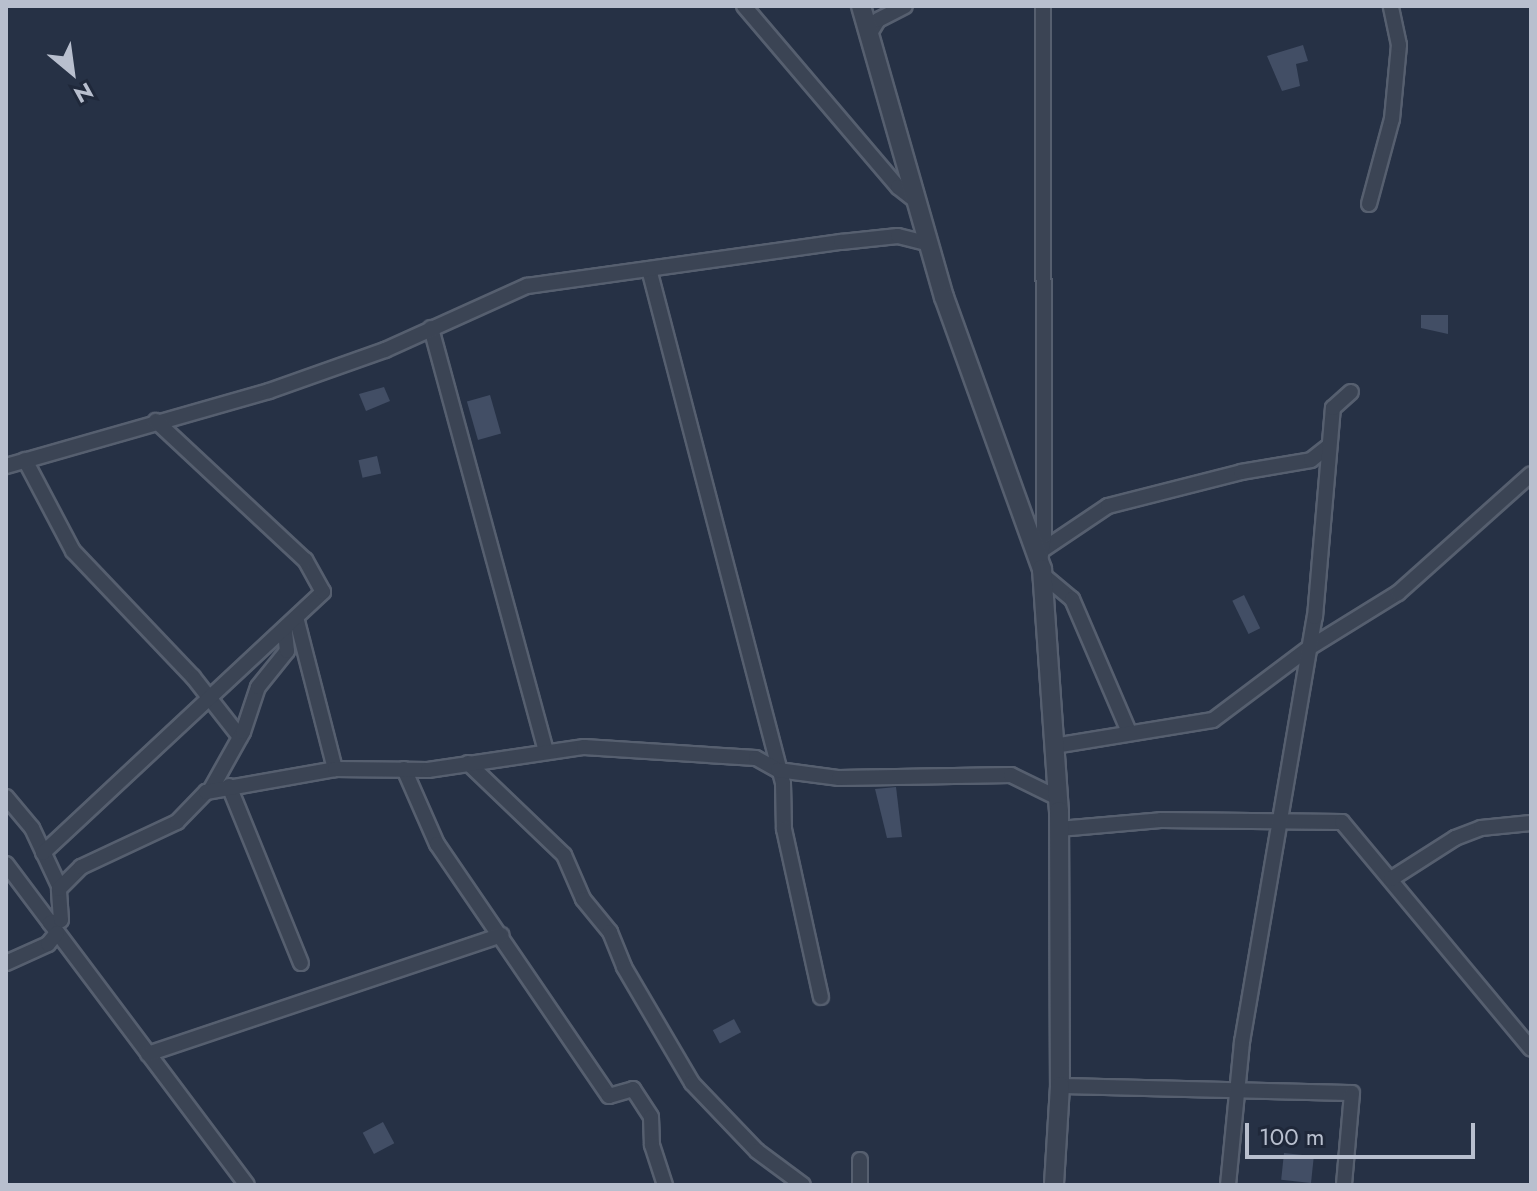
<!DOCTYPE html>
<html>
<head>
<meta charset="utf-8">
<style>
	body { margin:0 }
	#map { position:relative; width:1537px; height:1191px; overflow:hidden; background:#263145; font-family:Jost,sans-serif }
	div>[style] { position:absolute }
	.building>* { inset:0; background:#424e65; transform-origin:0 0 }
	.roads { filter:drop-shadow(2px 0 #565f6f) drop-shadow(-2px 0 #565f6f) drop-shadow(0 2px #565f6f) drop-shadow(0 -2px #565f6f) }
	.minor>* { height:14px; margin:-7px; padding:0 7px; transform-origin:7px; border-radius:7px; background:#3b4454 }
	.tertiary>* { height:18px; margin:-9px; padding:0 9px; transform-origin:9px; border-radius:9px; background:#3b4454 }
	span { translate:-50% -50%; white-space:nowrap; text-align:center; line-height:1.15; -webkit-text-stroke:6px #1f283a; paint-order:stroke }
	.frame { position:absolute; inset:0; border:8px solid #b8bfce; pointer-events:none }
	.north { position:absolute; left:32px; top:32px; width:80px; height:80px; -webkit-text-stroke:6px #1f283a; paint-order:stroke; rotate:151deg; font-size:22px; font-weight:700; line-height:32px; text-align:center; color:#b8bfce }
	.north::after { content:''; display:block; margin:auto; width:28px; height:36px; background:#b8bfce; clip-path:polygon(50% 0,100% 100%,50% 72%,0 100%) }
	.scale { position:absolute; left:1245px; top:1123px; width:230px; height:36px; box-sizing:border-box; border:4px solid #b8bfce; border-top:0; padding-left:10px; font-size:24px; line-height:28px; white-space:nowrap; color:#b8bfce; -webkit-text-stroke:6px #1f283a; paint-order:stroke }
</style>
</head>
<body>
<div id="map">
	<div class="building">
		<i style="clip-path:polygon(1303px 45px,1308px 61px,1296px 64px,1300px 86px,1282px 91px,1267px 56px)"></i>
		<i style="clip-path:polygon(1421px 315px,1448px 315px,1448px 334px,1421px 328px)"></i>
		<i style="clip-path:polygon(384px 387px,390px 401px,366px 411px,359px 394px)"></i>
		<i style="left:490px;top:395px;width:40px;height:24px;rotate:74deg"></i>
		<i style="left:377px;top:456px;width:18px;height:19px;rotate:77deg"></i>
		<i style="left:1244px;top:595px;width:37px;height:13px;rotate:64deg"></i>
		<i style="clip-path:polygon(896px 787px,902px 837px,887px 838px,875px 789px)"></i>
		<i style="left:734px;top:1019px;width:15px;height:24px;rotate:62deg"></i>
		<i style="left:383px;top:1122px;width:24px;height:23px;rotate:62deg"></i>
		<i style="left:1284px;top:1153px;width:30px;height:27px;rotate:6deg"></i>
	</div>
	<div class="roads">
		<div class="minor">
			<i style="left:744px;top:6px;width:238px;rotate:49.6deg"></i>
			<i style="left:898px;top:187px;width:24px;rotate:38deg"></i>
			<i style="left:869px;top:35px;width:17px;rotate:-59deg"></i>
			<i style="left:878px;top:20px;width:30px;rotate:-27deg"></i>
			<i style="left:1369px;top:204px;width:88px;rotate:-74.9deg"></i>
			<i style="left:1392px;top:119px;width:74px;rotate:-84.6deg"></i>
			<i style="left:1399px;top:45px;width:40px;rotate:-102deg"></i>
			<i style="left:649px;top:269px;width:531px;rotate:75.39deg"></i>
			<i style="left:783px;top:783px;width:46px;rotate:88.8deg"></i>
			<i style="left:784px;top:829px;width:172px;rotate:77.6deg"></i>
			<i style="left:431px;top:328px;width:438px;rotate:74.8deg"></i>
			<i style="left:25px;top:460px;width:103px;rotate:62.2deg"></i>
			<i style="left:73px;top:551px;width:174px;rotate:46.4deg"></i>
			<i style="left:193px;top:677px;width:76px;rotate:51.9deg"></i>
			<i style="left:6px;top:466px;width:273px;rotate:-15.9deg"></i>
			<i style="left:269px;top:391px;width:123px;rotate:-19.5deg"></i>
			<i style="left:385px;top:350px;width:156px;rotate:-24.3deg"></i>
			<i style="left:527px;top:286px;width:317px;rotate:-8deg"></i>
			<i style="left:841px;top:242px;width:57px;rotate:-6deg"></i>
			<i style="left:898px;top:236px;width:32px;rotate:14deg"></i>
			<i style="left:1044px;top:549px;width:77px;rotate:-33.9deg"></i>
			<i style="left:1108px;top:506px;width:137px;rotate:-14.3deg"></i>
			<i style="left:1241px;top:472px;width:71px;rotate:-9.7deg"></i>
			<i style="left:1311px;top:460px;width:23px;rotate:-38deg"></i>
			<i style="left:1040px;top:561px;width:25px;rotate:-81deg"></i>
			<i style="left:1044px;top:536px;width:530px;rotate:-90.11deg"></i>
			<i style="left:1042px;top:574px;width:39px;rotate:40deg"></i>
			<i style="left:1072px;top:599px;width:145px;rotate:66.8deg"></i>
			<i style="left:297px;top:621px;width:153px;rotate:75.6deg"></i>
			<i style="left:1054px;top:746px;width:161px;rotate:-9.3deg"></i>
			<i style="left:1213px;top:720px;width:120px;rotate:-36.9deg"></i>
			<i style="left:1309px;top:648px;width:105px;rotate:-31.7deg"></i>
			<i style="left:1398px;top:593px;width:178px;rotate:-41.8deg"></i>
			<i style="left:468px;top:763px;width:133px;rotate:43.8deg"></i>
			<i style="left:564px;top:855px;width:48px;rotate:66.6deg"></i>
			<i style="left:583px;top:899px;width:43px;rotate:50.7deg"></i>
			<i style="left:610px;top:932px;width:38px;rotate:68deg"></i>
			<i style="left:624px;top:967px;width:134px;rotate:59.6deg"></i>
			<i style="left:692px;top:1083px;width:94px;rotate:46.3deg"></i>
			<i style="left:757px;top:1151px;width:57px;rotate:36.5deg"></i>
			<i style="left:404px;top:769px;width:82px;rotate:66.3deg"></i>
			<i style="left:437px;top:844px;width:305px;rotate:55.7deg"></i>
			<i style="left:609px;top:1096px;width:25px;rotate:-16deg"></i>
			<i style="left:633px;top:1089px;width:33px;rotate:57deg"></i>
			<i style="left:651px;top:1117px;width:28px;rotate:88deg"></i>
			<i style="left:652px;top:1145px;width:42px;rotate:72deg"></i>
			<i style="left:229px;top:786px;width:191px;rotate:67.9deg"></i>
			<i style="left:210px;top:791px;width:68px;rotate:-60.8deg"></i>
			<i style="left:243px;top:732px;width:47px;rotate:-71.6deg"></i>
			<i style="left:258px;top:687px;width:46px;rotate:-51.1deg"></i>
			<i style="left:287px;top:651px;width:19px;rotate:-96deg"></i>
			<i style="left:6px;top:797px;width:40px;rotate:50deg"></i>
			<i style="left:32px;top:828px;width:66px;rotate:65deg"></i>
			<i style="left:1059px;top:829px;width:102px;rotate:-5deg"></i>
			<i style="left:1161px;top:820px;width:181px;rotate:0.6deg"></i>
			<i style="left:1342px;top:822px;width:295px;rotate:50.2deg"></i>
			<i style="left:43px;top:853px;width:383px;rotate:-43deg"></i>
			<i style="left:323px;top:592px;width:37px;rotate:-119deg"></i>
			<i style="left:305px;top:560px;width:204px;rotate:-137deg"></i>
			<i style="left:6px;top:864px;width:401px;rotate:53.1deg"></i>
			<i style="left:1391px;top:879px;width:76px;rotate:-32.6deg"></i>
			<i style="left:1455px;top:838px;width:28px;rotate:-21deg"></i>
			<i style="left:1481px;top:828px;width:50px;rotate:-5.7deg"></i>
			<i style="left:50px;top:923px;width:11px;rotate:-15deg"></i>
			<i style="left:61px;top:920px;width:31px;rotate:-94deg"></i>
			<i style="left:59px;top:889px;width:31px;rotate:-45deg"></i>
			<i style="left:81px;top:867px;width:106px;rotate:-25.1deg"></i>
			<i style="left:177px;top:822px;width:42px;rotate:-46deg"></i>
			<i style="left:206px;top:792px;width:131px;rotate:-10.1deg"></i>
			<i style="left:335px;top:769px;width:93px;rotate:0.6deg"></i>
			<i style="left:428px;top:770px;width:158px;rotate:-8.4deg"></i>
			<i style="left:584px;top:747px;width:172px;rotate:3.7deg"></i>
			<i style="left:756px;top:758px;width:25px;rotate:29deg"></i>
			<i style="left:778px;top:770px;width:62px;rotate:7.5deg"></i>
			<i style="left:839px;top:778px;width:172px;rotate:-1deg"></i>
			<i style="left:1011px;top:775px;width:52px;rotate:26.1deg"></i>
			<i style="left:6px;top:963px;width:46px;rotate:-24.3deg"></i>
			<i style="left:48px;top:944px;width:14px;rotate:-51deg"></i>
			<i style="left:148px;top:1054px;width:373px;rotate:-18.6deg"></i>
			<i style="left:1060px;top:1086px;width:292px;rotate:1.4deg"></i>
			<i style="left:1352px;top:1093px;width:92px;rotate:95deg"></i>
			<i style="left:860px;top:1160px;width:25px;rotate:90deg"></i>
			<i style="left:1228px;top:1185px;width:144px;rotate:-84.4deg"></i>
			<i style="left:1242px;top:1042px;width:431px;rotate:-80.3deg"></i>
			<i style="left:1315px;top:617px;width:210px;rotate:-85.1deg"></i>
			<i style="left:1333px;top:408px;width:24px;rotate:-42deg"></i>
		</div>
		<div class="tertiary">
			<i style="left:861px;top:6px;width:303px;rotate:74.1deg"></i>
			<i style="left:944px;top:297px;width:289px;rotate:70.2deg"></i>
			<i style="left:1042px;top:569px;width:243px;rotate:86deg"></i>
			<i style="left:1059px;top:811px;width:275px;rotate:89.8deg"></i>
			<i style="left:1060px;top:1086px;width:99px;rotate:93.5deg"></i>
		</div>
	</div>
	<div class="frame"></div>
	<div class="north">N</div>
	<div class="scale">100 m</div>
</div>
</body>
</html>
